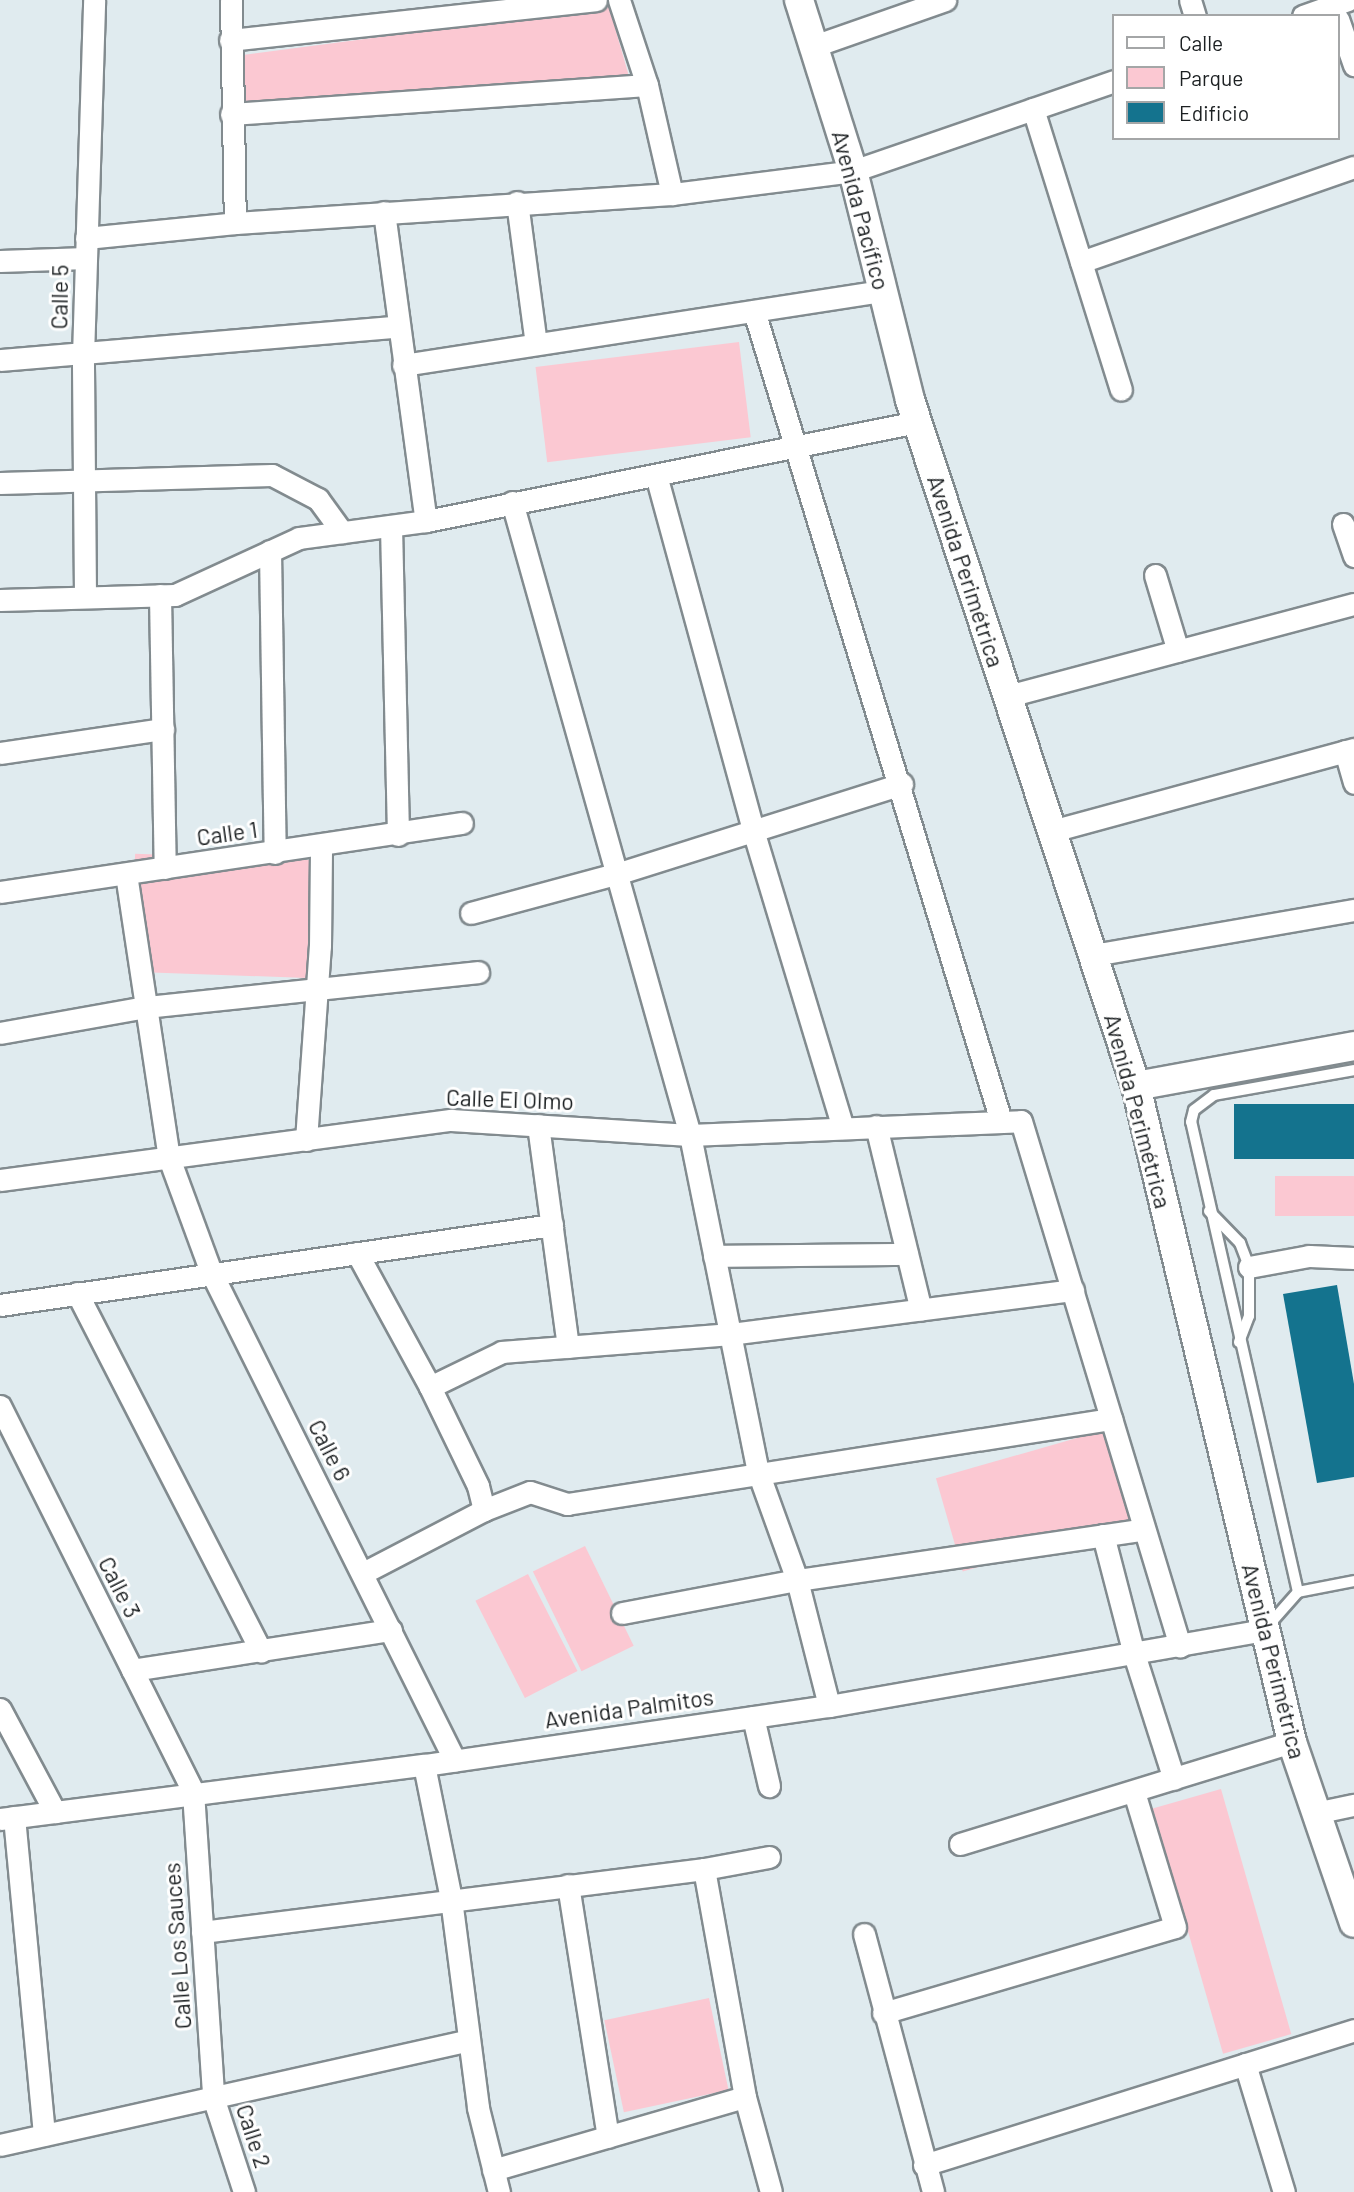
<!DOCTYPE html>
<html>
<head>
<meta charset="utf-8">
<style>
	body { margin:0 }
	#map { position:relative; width:1354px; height:2192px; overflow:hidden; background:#e0ebef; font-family:Barlow,sans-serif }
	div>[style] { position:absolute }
	.green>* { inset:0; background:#fbc8d2; transform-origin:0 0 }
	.building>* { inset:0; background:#14738e; transform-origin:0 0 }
	.roads { filter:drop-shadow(2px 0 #828b8f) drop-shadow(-2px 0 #828b8f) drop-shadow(0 2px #828b8f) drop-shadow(0 -2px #828b8f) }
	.service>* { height:10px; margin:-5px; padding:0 5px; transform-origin:5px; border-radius:5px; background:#fff }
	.minor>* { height:21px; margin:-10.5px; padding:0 10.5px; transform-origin:10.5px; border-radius:10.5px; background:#fff }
	.tertiary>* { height:28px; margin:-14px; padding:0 14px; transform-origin:14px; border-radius:14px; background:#fff }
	span { translate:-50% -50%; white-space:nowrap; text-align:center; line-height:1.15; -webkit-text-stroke:6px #fff; paint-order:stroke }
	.street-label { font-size:23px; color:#1c2022 }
	.legend { position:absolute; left:1112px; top:14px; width:228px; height:126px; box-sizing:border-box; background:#fff; border:2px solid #a4a6a7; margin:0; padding:9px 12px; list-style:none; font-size:21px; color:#1c2022 }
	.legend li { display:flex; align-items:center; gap:14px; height:35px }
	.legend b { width:35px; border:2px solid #a4a6a7 }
</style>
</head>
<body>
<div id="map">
	<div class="green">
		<i style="clip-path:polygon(609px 7px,630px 80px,243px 105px,243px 55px)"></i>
		<i style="left:739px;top:342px;width:96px;height:205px;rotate:83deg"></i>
		<i style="left:311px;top:860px;width:118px;height:176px;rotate:92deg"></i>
		<i style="left:1354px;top:1176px;width:40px;height:79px;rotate:90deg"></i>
		<i style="left:1108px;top:1429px;width:97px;height:179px;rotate:74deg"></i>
		<i style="left:585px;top:1546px;width:111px;height:58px;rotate:64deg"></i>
		<i style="left:528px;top:1574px;width:109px;height:59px;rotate:63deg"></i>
		<i style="left:1221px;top:1789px;width:255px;height:71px;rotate:74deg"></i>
		<i style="left:709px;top:1998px;width:94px;height:107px;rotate:78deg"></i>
	</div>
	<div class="building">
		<i style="left:1354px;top:1104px;width:55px;height:120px;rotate:90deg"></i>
		<i style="clip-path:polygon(1337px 1285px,1354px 1384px,1354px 1477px,1317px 1483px,1283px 1294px)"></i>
	</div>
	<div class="roads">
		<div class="service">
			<i style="left:1209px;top:1211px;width:45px;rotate:45.9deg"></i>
			<i style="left:1240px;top:1243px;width:26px;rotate:69deg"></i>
			<i style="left:1249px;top:1267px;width:49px;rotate:90deg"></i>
			<i style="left:1249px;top:1316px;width:28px;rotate:111deg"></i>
			<i style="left:1298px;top:1592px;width:482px;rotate:-102.8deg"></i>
			<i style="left:1191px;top:1122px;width:12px;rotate:-76deg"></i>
			<i style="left:1194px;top:1110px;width:25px;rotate:-37deg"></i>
			<i style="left:1214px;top:1095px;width:142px;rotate:-10.1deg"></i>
			<i style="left:1268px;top:1626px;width:45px;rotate:-48.6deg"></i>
			<i style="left:1298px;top:1592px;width:57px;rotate:-11.1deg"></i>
		</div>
		<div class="minor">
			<i style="left:231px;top:0;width:223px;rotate:89deg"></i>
			<i style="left:619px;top:0;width:89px;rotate:71.8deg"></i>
			<i style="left:647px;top:85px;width:112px;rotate:77.1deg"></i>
			<i style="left:1190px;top:0;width:17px;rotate:73deg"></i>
			<i style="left:1303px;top:16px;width:48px;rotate:-19.6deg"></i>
			<i style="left:1338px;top:19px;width:49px;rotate:70.8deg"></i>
			<i style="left:230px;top:40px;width:368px;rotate:-6.2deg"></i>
			<i style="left:814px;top:46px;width:139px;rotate:-19.3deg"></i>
			<i style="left:1033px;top:109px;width:294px;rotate:72.6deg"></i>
			<i style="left:231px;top:114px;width:417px;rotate:-4deg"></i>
			<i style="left:517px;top:202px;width:143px;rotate:82.4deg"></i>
			<i style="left:384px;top:212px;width:312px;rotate:82.3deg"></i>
			<i style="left:86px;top:238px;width:150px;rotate:-5.7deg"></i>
			<i style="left:235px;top:223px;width:438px;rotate:-3.8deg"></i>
			<i style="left:672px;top:194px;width:182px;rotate:-7.2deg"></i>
			<i style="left:853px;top:171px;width:276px;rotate:-19deg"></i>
			<i style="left:0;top:261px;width:86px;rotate:-2deg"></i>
			<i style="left:1081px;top:262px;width:289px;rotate:-19.2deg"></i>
			<i style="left:754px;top:311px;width:847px;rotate:73.04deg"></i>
			<i style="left:0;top:360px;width:398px;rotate:-4.8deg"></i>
			<i style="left:403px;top:365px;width:486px;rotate:-8.8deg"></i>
			<i style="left:656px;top:475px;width:368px;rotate:74.7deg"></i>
			<i style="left:753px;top:830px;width:311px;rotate:73.2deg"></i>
			<i style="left:0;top:483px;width:272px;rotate:-1.7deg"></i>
			<i style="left:272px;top:475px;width:52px;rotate:27.6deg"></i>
			<i style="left:318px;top:499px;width:41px;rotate:54deg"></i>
			<i style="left:512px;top:502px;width:658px;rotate:74.29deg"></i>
			<i style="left:690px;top:1135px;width:344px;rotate:78.6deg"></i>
			<i style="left:758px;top:1472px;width:115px;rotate:70.1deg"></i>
			<i style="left:797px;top:1580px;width:130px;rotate:75.7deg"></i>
			<i style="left:1343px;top:524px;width:34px;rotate:71deg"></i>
			<i style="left:391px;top:526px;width:309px;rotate:88.7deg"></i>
			<i style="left:270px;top:551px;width:302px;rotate:89.1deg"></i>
			<i style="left:1155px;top:575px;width:79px;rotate:73.2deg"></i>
			<i style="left:85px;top:595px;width:239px;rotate:-90.5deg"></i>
			<i style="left:83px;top:356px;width:356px;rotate:-88.2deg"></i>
			<i style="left:160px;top:595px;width:273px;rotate:89deg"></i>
			<i style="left:0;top:600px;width:175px;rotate:-1.6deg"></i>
			<i style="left:175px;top:595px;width:136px;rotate:-24.7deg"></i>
			<i style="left:299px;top:538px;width:128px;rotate:-7.6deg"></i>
			<i style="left:426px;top:521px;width:501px;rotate:-11.4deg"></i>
			<i style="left:1008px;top:696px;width:358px;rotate:-14.9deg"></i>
			<i style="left:1345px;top:751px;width:33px;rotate:74deg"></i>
			<i style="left:0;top:753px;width:165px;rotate:-8.4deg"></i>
			<i style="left:1052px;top:831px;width:313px;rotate:-15.2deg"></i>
			<i style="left:126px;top:874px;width:287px;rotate:81.4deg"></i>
			<i style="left:169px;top:1158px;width:121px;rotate:69.8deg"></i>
			<i style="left:211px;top:1272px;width:546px;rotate:63.48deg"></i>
			<i style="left:0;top:892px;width:467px;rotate:-8.5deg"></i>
			<i style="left:471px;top:913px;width:150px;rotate:-15.1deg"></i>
			<i style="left:616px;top:874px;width:300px;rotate:-17.5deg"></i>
			<i style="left:1093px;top:955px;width:265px;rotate:-9.8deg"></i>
			<i style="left:0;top:1033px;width:148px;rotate:-10.1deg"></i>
			<i style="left:146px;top:1007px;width:334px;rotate:-6deg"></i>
			<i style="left:538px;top:1125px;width:224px;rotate:82.3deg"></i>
			<i style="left:876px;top:1126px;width:189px;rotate:76.3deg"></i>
			<i style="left:306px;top:1140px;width:195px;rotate:-85.9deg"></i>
			<i style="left:320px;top:946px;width:100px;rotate:-89.4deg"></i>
			<i style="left:0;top:1180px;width:455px;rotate:-7.6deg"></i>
			<i style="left:451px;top:1120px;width:239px;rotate:3.6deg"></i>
			<i style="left:690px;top:1135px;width:331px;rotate:-2.4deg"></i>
			<i style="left:1021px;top:1121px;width:549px;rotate:73.15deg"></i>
			<i style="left:357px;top:1253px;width:153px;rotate:61.4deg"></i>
			<i style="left:430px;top:1387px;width:110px;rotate:64.1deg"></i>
			<i style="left:478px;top:1486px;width:25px;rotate:76deg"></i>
			<i style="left:714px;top:1256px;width:193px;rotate:-0.6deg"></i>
			<i style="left:1249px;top:1267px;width:61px;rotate:-10.4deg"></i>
			<i style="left:1309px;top:1256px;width:45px;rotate:2.5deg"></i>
			<i style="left:77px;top:1293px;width:403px;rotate:62.8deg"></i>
			<i style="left:0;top:1305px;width:558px;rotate:-8.25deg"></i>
			<i style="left:430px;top:1387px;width:80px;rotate:-25.9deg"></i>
			<i style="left:502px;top:1352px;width:229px;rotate:-4.5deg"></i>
			<i style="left:730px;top:1334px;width:346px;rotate:-7.3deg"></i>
			<i style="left:0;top:1406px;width:432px;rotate:63.4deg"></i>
			<i style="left:193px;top:1792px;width:306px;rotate:86.2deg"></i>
			<i style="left:213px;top:2097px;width:100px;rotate:71.9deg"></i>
			<i style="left:1103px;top:1535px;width:123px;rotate:75.4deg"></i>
			<i style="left:1134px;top:1654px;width:131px;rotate:72.3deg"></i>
			<i style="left:363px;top:1573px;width:136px;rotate:-27.5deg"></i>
			<i style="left:484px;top:1510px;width:49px;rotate:-21.4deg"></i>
			<i style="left:530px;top:1492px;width:39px;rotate:18deg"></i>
			<i style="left:567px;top:1504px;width:551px;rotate:-8.88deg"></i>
			<i style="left:622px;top:1613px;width:178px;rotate:-10.7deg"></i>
			<i style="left:797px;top:1580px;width:348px;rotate:-8.3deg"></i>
			<i style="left:132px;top:1670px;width:262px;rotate:-8.8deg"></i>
			<i style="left:0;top:1709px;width:117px;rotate:61.9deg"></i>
			<i style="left:753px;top:1717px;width:71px;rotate:76.9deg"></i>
			<i style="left:424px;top:1765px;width:137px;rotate:78.6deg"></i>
			<i style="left:451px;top:1899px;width:211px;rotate:82.6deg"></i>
			<i style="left:478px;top:2108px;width:87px;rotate:76deg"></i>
			<i style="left:1315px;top:1813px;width:40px;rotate:-12deg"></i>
			<i style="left:14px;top:1817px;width:319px;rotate:84.6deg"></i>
			<i style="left:0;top:1819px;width:427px;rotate:-7.3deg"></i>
			<i style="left:424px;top:1765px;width:409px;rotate:-8.3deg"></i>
			<i style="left:829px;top:1706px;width:442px;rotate:-9.9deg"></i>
			<i style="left:960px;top:1844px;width:347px;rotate:-17.1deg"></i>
			<i style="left:704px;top:1869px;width:232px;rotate:79.8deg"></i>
			<i style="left:745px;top:2097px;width:98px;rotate:74.7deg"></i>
			<i style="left:568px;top:1885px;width:255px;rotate:81deg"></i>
			<i style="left:202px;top:1932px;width:506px;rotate:-7.15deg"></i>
			<i style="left:704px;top:1869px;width:66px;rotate:-10.5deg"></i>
			<i style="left:864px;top:1934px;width:267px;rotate:75deg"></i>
			<i style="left:883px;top:2013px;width:304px;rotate:-16.4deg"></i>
			<i style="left:1175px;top:1927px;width:141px;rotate:-106.9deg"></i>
			<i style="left:1245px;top:2064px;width:134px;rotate:73.1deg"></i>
			<i style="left:0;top:2145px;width:480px;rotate:-12.6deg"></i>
			<i style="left:924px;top:2165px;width:451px;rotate:-17.4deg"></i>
			<i style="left:493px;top:2170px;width:262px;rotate:-16.2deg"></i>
		</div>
		<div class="tertiary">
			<i style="left:799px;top:0;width:179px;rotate:72.5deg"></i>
			<i style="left:853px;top:171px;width:236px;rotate:76deg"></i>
			<i style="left:910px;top:400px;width:722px;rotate:71.77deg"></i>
			<i style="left:1136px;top:1086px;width:674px;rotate:76.62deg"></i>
			<i style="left:1292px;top:1742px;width:191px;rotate:71.1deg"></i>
			<i style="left:1136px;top:1086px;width:222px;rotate:-10.4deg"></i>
		</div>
	</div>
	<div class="street-label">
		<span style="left:861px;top:210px;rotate:75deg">Avenida Pacífico</span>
		<span style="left:59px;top:297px;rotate:-89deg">Calle 5</span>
		<span style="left:966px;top:571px;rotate:72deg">Avenida Perimétrica</span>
		<span style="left:227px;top:833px;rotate:-8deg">Calle 1</span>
		<span style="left:510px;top:1099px;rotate:2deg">Calle El Olmo</span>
		<span style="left:1138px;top:1111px;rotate:75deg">Avenida Perimétrica</span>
		<span style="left:330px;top:1450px;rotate:63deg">Calle 6</span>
		<span style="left:120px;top:1587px;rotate:63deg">Calle 3</span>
		<span style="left:1274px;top:1661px;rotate:76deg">Avenida Perimétrica</span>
		<span style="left:629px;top:1708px;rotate:-8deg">Avenida Palmitos</span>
		<span style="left:177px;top:1946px;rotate:-94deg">Calle Los Sauces</span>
		<span style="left:254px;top:2136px;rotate:72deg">Calle 2</span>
	</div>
	<ul class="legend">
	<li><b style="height:9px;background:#fff"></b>Calle</li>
	<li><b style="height:19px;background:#fbc8d2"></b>Parque</li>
	<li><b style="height:19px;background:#14738e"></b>Edificio</li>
	</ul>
</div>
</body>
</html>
